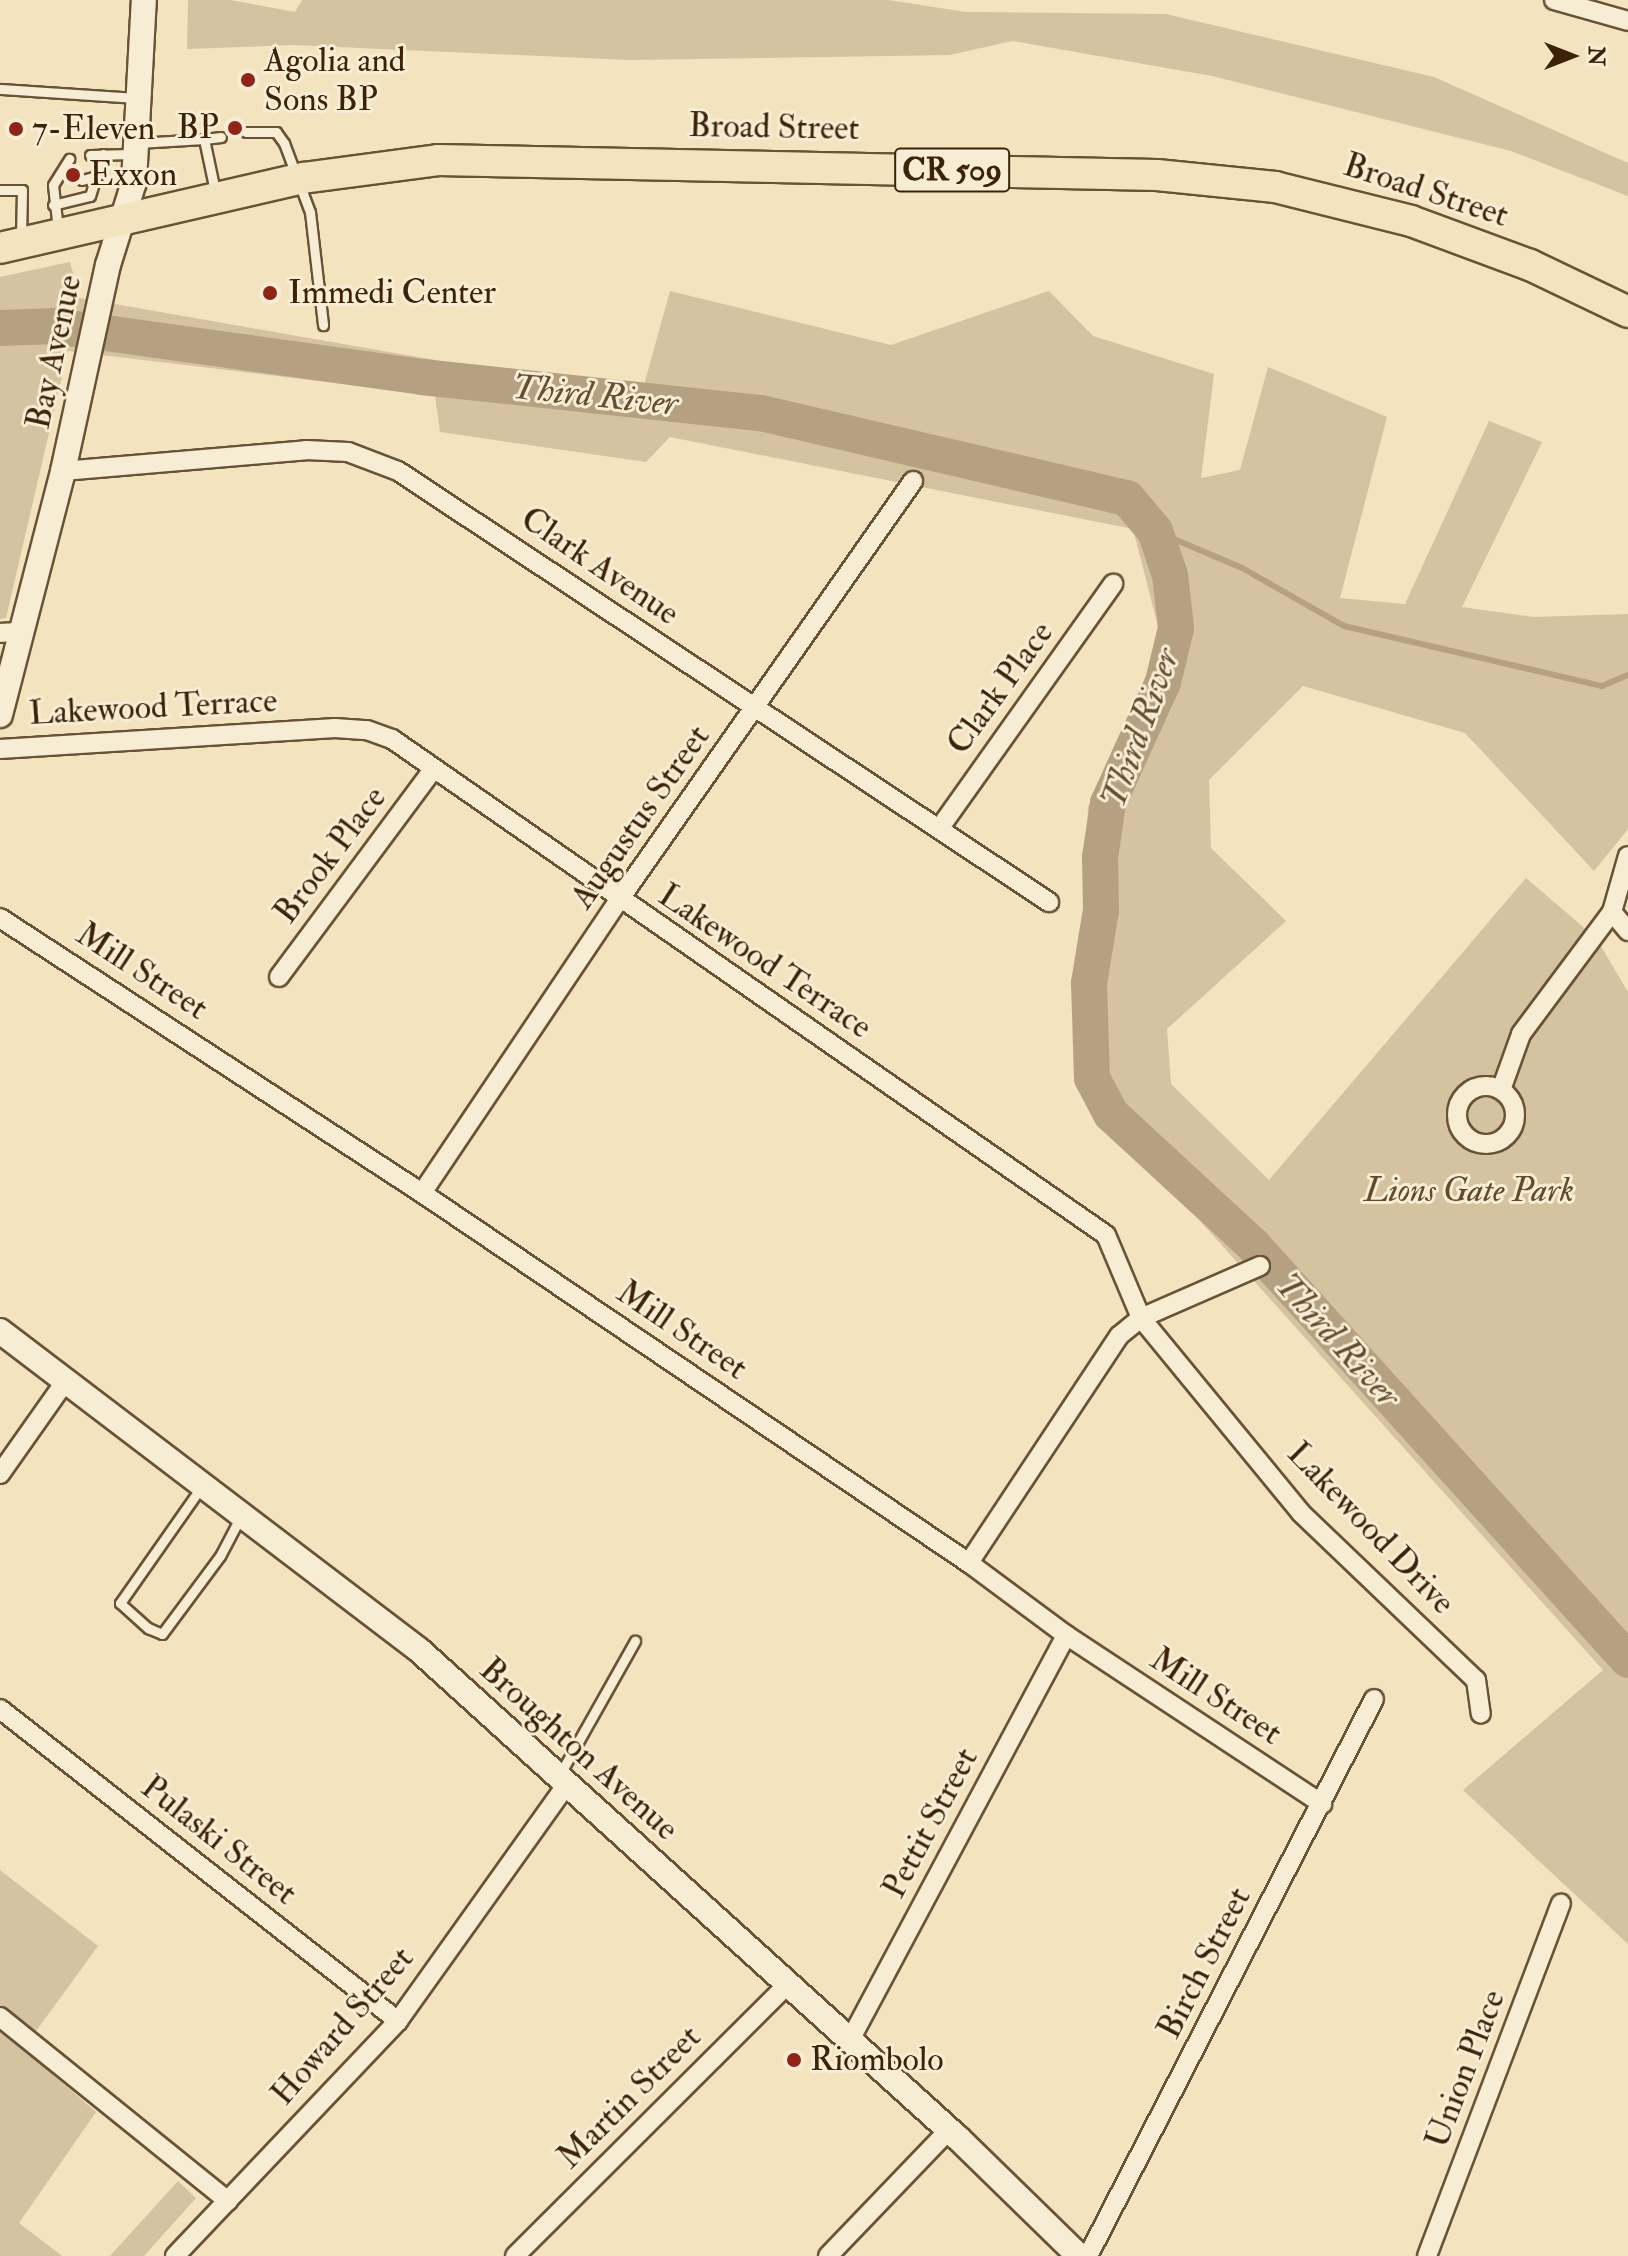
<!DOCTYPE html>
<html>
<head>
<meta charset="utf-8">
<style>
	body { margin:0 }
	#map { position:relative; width:1628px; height:2256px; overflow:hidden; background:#f3e3bf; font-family:"IM FELL Double Pica",serif }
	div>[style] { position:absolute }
	.green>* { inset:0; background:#d4c2a0 }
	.stream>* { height:6px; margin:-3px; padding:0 3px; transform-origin:3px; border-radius:3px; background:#b5a181 }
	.river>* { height:36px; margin:-18px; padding:0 18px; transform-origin:18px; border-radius:18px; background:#b5a181 }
	.roads { filter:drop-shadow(2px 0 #6a5236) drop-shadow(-2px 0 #6a5236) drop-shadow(0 2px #6a5236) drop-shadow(0 -2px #6a5236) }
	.service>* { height:9px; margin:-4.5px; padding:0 4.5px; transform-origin:4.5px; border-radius:4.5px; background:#f7edd5 }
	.minor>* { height:18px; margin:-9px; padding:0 9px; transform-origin:9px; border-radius:9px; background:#f7edd5 }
	.minor>.ring { margin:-9px; padding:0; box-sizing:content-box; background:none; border:18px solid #f7edd5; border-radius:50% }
	.tertiary>* { height:24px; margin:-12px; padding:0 12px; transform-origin:12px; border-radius:12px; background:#f7edd5 }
	.primary>* { height:30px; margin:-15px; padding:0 15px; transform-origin:15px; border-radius:15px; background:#f3e3bf }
	.dots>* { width:22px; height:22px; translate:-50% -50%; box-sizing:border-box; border:4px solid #f7edd5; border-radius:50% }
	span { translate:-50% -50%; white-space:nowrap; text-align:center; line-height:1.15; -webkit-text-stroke:6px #f7edd5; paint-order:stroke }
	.shield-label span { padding:2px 6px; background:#f7edd5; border:2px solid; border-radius:6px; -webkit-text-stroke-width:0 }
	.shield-label { font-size:32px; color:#3c2208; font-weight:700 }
	.poi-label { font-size:34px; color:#3c2208 }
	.left { translate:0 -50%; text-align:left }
	.right { translate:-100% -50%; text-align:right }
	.street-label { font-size:34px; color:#3c2208 }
	.park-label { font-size:34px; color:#624a2e; font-style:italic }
	.water-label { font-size:36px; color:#664e32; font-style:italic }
	.north { position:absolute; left:1532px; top:16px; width:80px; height:80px; -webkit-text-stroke:6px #f7edd5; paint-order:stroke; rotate:90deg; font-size:22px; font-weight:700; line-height:32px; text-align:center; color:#3c2208 }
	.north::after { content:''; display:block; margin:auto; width:28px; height:36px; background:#3c2208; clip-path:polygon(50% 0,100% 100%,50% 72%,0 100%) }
</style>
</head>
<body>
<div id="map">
	<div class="green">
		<i style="clip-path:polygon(188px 0,231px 0,295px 12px,302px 0,888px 0,966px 12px,1166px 14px,1434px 77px,1628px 163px,1628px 196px,1511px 151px,1212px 76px,1013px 41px,949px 55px,629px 60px,293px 45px,187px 49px)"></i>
		<i style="clip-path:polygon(70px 262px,80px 298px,641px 396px,670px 291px,891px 345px,1049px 291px,1093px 336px,1214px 374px,1201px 478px,1240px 470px,1268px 367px,1387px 417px,1340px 598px,1405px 604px,1489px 421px,1542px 442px,1462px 607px,1534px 617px,1628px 614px,1628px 829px,1594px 871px,1465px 733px,1303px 686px,1209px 780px,1211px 848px,1286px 921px,1167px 1029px,1171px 1084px,1269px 1180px,1526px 878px,1596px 938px,1628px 992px,1628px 1944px,1463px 1790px,1603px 1670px,1079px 1086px,1088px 807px,1163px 646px,1133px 529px,670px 437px,646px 462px,440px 432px,435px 395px,68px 351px,6px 618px,0 619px,0 277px)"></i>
		<i style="clip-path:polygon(0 1870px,98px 1946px,23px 2049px,96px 2112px,19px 2223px,62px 2256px,0 2256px)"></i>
		<i style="clip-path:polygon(178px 2181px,196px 2198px,144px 2256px,110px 2256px)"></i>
	</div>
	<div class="stream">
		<i style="left:1155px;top:531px;width:95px;rotate:23deg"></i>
		<i style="left:1242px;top:568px;width:117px;rotate:29.6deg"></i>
		<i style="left:1344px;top:626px;width:265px;rotate:13.1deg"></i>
		<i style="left:1602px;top:686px;width:28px;rotate:-23deg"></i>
	</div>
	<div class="river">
		<i style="left:0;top:328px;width:55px;rotate:-2.1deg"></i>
		<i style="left:55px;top:326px;width:371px;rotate:7.9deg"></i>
		<i style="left:422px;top:377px;width:341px;rotate:6.1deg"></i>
		<i style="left:761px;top:413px;width:376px;rotate:13.1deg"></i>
		<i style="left:1127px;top:498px;width:43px;rotate:49.7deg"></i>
		<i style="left:1155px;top:531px;width:46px;rotate:71.2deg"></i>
		<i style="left:1170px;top:575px;width:53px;rotate:83.5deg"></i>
		<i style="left:1176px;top:628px;width:56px;rotate:103.5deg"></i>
		<i style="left:1163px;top:682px;width:133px;rotate:114.4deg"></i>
		<i style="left:1108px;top:803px;width:56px;rotate:98.3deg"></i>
		<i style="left:1100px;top:858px;width:52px;rotate:88.9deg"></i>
		<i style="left:1101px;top:910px;width:74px;rotate:99.3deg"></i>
		<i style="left:1089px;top:983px;width:95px;rotate:88.2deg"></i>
		<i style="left:1092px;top:1078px;width:41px;rotate:62.2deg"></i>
		<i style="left:1111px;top:1114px;width:193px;rotate:42.7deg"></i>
		<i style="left:1253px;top:1245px;width:559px;rotate:47.9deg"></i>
	</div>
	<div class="roads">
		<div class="service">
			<i style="left:0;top:89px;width:136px;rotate:3.8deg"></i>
			<i style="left:246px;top:132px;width:30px"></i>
			<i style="left:276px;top:132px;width:14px;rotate:54deg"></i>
			<i style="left:284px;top:143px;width:74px;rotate:69.4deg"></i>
			<i style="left:310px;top:212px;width:114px;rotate:83.4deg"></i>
			<i style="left:204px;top:139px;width:17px;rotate:-7deg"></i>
			<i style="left:138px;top:143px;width:66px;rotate:-3.5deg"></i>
			<i style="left:204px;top:139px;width:58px;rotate:78.1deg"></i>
			<i style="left:90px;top:155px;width:44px;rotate:-1.3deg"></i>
			<i style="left:82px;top:180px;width:16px;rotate:-15deg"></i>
			<i style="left:0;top:190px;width:22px"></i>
			<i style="left:22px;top:190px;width:47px;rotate:91.2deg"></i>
			<i style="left:53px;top:205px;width:38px;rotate:-14deg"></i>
			<i style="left:90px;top:196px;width:44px;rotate:-72.8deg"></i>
			<i style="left:58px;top:230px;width:45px;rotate:-96.3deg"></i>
			<i style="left:53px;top:185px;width:31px;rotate:-58deg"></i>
			<i style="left:202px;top:1486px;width:143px;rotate:125deg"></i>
			<i style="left:120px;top:1603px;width:38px;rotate:42deg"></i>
			<i style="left:148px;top:1628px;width:15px;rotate:23deg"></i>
			<i style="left:162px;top:1634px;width:97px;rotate:-53.4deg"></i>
			<i style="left:220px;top:1556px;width:45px;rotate:-62.3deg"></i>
			<i style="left:560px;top:1774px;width:153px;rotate:-60.6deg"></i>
		</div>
		<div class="minor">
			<i style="left:1554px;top:0;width:77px;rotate:15.8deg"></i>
			<i style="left:63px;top:471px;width:244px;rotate:-4.9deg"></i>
			<i style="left:306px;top:450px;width:42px;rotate:2.7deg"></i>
			<i style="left:348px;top:452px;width:53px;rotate:20.8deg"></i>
			<i style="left:398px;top:471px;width:781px;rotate:33.51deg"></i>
			<i style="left:0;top:633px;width:21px;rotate:-3deg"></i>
			<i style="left:0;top:749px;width:336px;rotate:-3.6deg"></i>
			<i style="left:335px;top:728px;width:32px;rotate:4deg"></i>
			<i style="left:367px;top:730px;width:27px;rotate:20deg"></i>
			<i style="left:392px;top:739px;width:869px;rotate:34.79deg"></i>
			<i style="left:1106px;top:1235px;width:90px;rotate:67.1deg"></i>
			<i style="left:1141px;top:1318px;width:28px;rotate:141deg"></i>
			<i style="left:1119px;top:1336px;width:272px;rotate:123.5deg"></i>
			<i style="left:939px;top:829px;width:301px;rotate:-54.6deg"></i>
			<i style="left:1612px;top:912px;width:25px;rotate:50deg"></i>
			<i style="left:0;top:918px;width:504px;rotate:33.09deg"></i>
			<i style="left:422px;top:1193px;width:660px;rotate:34.08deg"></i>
			<i style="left:969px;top:1563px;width:121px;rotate:36.6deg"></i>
			<i style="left:1066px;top:1635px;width:307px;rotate:33.4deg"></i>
			<i style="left:279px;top:977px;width:257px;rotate:-53.4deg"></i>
			<i class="ring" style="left:1457px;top:1086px;width:40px;height:40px"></i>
			<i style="left:1501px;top:1090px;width:59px;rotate:-70.3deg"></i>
			<i style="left:1521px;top:1034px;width:152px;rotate:-53.3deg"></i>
			<i style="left:1612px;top:912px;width:58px;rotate:-74.1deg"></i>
			<i style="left:422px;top:1193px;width:353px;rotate:-56.1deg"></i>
			<i style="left:619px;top:900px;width:512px;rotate:-54.94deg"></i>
			<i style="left:1260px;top:1266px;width:130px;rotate:156.4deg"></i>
			<i style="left:1141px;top:1318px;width:252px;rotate:50.6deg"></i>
			<i style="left:1301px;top:1513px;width:242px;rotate:43.7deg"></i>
			<i style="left:1476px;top:1680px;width:34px;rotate:82deg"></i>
			<i style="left:0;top:1474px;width:113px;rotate:-54.8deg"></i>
			<i style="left:0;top:1709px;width:506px;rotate:38.09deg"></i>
			<i style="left:0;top:2017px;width:293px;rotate:38.9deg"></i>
			<i style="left:850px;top:2040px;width:459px;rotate:-61.9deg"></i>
			<i style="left:175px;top:2256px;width:324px;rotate:-46.5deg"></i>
			<i style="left:398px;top:2021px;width:291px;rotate:-54.5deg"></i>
			<i style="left:515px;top:2256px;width:385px;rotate:-44.9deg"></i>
			<i style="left:828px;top:2256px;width:175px;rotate:-46.2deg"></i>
			<i style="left:1088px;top:2256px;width:626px;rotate:-62.82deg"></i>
			<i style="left:1427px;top:2256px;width:377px;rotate:-69.2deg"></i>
		</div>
		<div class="tertiary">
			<i style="left:0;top:715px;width:252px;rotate:-75.5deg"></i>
			<i style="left:63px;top:471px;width:211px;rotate:-77.7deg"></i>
			<i style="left:108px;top:265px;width:87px;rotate:-72.6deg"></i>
			<i style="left:134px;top:182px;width:182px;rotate:-86.9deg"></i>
			<i style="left:0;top:1331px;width:527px;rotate:37.28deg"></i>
			<i style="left:419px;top:1650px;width:727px;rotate:42.16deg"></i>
			<i style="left:958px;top:2138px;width:169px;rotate:44.3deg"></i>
		</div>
		<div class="primary">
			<i style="left:0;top:248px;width:311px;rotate:-13deg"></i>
			<i style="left:303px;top:178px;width:136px;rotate:-7.6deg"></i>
			<i style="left:438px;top:160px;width:719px;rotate:1.2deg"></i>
			<i style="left:1157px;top:175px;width:119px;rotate:5.8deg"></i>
			<i style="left:1275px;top:187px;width:140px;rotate:14deg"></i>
			<i style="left:1411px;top:221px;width:127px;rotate:20.3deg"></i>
			<i style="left:1530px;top:265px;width:109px;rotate:25.6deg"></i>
		</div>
	</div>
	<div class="dots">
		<i style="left:248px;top:80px;background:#8f2418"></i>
		<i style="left:235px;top:128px;background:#8f2418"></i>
		<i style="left:16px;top:129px;background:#8f2418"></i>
		<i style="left:73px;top:175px;background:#8f2418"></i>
		<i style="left:270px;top:293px;background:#8f2418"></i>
		<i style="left:794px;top:2060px;background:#8f2418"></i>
	</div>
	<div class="shield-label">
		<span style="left:952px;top:170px">CR 509</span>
	</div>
	<div class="poi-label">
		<span class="left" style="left:264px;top:80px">Agolia and<br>Sons BP</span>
		<span class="right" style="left:219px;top:128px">BP</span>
		<span class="left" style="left:32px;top:129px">7-Eleven</span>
		<span class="left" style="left:89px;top:175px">Exxon</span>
		<span class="left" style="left:288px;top:293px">Immedi Center</span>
		<span class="left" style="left:810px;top:2060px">Riombolo</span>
	</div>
	<div class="street-label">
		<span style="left:774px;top:127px;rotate:1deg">Broad Street</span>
		<span style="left:1426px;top:190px;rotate:18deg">Broad Street</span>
		<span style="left:54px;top:352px;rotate:-78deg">Bay Avenue</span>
		<span style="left:600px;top:566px;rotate:34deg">Clark Avenue</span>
		<span style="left:1000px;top:688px;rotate:-54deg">Clark Place</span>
		<span style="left:153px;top:707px;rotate:-3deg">Lakewood Terrace</span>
		<span style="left:640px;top:817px;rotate:-55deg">Augustus Street</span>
		<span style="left:330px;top:855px;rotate:-53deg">Brook Place</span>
		<span style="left:765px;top:961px;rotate:34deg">Lakewood Terrace</span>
		<span style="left:142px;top:971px;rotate:33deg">Mill Street</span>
		<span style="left:682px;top:1330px;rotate:34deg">Mill Street</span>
		<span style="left:1371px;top:1528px;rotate:46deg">Lakewood Drive</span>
		<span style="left:1216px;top:1696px;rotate:33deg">Mill Street</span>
		<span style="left:579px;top:1749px;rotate:42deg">Broughton Avenue</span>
		<span style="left:930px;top:1823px;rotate:-62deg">Pettit Street</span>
		<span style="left:219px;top:1840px;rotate:38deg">Pulaski Street</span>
		<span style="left:1204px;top:1963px;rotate:-63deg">Birch Street</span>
		<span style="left:342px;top:2026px;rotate:-49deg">Howard Street</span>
		<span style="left:1465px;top:2069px;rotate:-69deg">Union Place</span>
		<span style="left:629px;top:2097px;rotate:-45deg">Martin Street</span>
	</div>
	<div class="park-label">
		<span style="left:1469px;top:1191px">Lions Gate Park</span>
	</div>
	<div class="water-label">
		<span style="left:595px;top:395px;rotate:6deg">Third River</span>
		<span style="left:1140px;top:728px;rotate:-70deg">Third River</span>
		<span style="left:1338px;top:1340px;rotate:48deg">Third River</span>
	</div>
	<div class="north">N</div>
</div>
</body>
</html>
